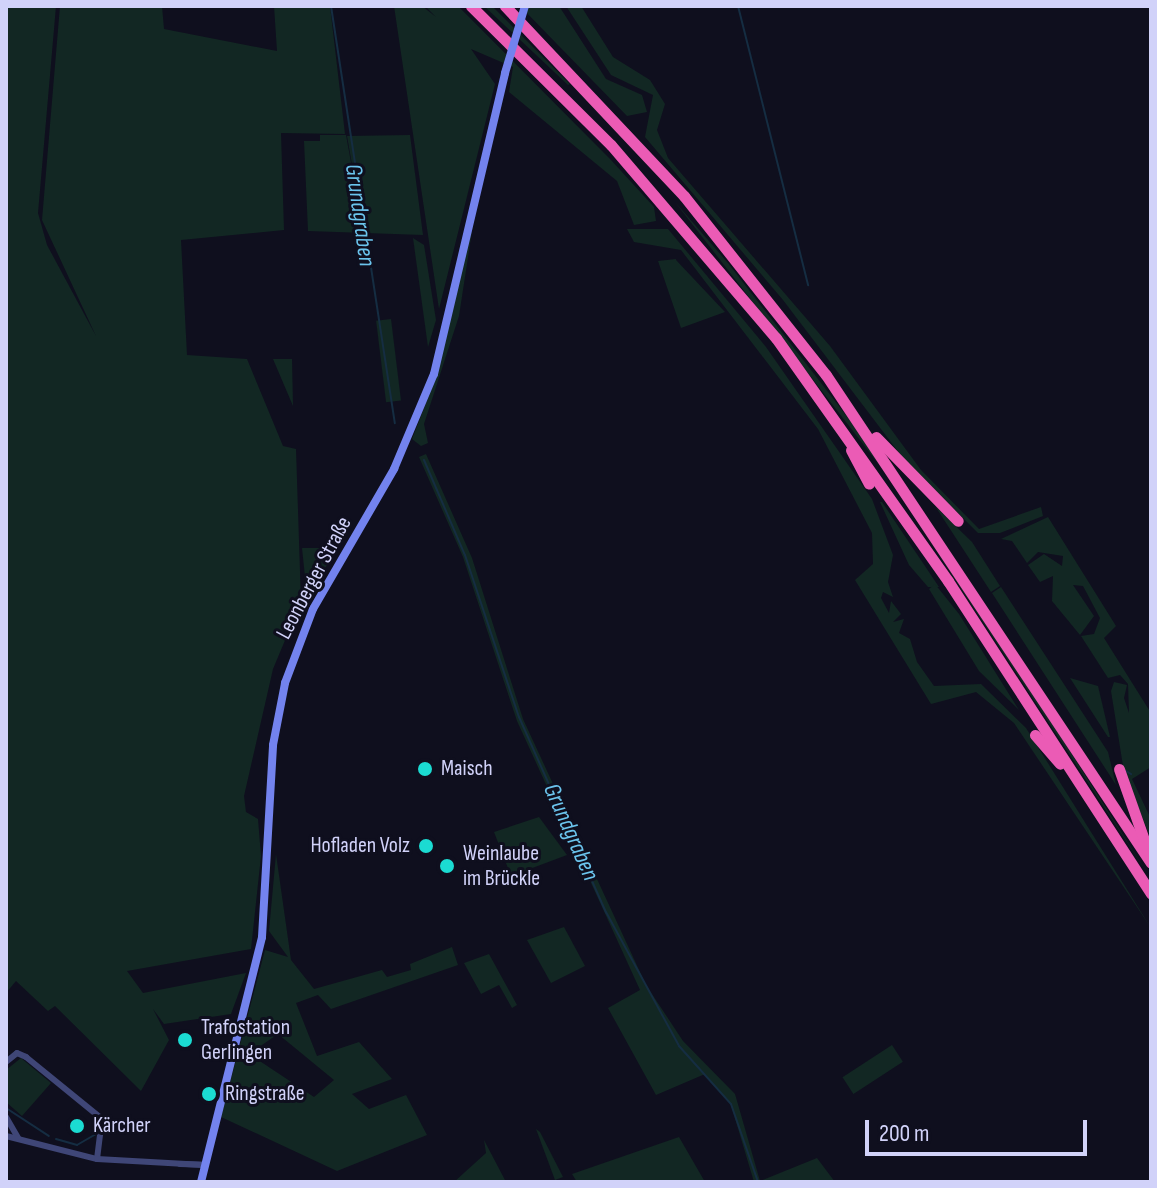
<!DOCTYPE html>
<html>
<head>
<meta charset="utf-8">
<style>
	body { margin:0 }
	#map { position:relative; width:1157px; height:1188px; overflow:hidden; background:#0f0f1e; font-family:"Sofia Sans Condensed",sans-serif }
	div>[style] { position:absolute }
	.green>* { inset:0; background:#122723; transform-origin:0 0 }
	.stream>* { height:2px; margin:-1px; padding:0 1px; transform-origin:1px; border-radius:1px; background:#152d42 }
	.minor>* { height:6px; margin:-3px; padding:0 3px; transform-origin:3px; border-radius:3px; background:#3f4677 }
	.secondary>* { height:8px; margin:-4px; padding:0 4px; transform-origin:4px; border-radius:4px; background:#7383ee }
	.motorway>* { height:11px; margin:-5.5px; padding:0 5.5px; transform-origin:5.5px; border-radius:5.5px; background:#eb5bb5 }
	.secondary-bridge>* { height:8px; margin:-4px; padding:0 4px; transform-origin:4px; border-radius:4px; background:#7383ee }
	.dots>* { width:22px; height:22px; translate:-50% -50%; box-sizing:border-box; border:4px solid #0f0f1e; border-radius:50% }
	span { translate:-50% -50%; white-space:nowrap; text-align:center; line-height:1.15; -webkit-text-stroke:6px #0f0f1e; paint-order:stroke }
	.street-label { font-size:22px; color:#d1d2f9 }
	.poi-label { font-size:22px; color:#d1d2f9 }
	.left { translate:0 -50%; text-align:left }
	.right { translate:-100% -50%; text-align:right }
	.water-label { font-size:24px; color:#6bc4ed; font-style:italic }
	.frame { position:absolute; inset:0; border:8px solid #d1d2f9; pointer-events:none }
	.scale { position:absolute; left:865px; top:1120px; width:222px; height:36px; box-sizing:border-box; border:4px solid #d1d2f9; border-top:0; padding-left:10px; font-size:24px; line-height:28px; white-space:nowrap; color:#d1d2f9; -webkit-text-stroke:6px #0f0f1e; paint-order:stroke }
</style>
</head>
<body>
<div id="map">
	<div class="green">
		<i style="clip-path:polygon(6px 6px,56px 6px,38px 213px,47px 245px,96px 336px,42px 220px,60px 6px,162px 6px,164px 29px,277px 51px,274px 6px,330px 6px,345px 134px,281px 133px,284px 230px,181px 240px,187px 355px,247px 359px,283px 446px,296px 449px,301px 602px,273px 669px,244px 796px,246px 812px,258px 819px,261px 856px,251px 949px,127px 971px,143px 993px,246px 973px,231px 1014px,164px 1024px,153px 1009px,169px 1040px,141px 1091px,55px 1006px,48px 1011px,16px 981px,6px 993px)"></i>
		<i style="clip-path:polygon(394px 6px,422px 6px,436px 17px,425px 6px,458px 6px,611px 160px,654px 207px,656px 221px,634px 225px,617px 181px,509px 92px,513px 67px,471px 49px,495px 84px,439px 309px)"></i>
		<i style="clip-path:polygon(484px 6px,492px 6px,570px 84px,568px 85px)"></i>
		<i style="clip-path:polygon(520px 6px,559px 6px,606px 79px,642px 95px,647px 112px,627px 116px)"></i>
		<i style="clip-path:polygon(566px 6px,581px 6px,613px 57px,650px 80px,665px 104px,657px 130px,668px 158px,830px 346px,921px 470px,979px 529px,1041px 507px,1043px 516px,1000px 533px,978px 533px,903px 458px,783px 300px,645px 137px,653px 95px,611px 75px)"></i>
		<i style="clip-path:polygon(320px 135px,346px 135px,364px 233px,347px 136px,410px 135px,423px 235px,308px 231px,304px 141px,320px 141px)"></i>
		<i style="clip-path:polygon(675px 202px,728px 263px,852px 423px,1014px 663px,1151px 879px,884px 471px)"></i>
		<i style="clip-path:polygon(474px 218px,459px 316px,424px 424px,428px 443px,421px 446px,412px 439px,437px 375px)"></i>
		<i style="clip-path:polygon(627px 229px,668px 229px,766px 347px,872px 499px,893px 555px,888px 582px,893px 597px,883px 592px,881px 598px,889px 613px,891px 601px,901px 614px,893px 622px,904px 619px,899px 633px,910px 639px,917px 662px,934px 686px,981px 684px,1026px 728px,1151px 928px,1014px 723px,976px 692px,931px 704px,855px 580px,873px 564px,872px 533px,818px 429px,681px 250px,634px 242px)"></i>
		<i style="clip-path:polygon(413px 238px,424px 245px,436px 320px,428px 347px)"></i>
		<i style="clip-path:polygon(676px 259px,676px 260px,725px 312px,681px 328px,658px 261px)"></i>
		<i style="left:391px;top:319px;width:82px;height:15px;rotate:83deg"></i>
		<i style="clip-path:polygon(273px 359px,292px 359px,293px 406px)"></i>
		<i style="clip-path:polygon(426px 454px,472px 558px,523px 719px,646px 985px,683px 1041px,735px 1094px,760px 1181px,817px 1158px,835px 1182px,754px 1182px,731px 1105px,705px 1074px,656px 1095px,608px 1008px,640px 990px,517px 721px,463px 557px,419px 457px)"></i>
		<i style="clip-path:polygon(880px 502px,882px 502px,939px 587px,928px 587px,909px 565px)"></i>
		<i style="clip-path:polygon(935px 506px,972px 542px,1000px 586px,991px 592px)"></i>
		<i style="clip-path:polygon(1048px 517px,1116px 626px,1104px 638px,1151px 713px,1151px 767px,1132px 779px,1151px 819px,1151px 839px,1124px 772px,1111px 691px,1114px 682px,1127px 685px,1124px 698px,1129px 713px,1128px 684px,1120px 675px,1108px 678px,1081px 636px,1094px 634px,1100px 618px,1083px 586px,1073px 585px,1094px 616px,1080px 635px,1052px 601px,1053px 576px,1040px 582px,1028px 565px,1044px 554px,1062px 566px,1063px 556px,1038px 552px,1027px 563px,1012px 541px,1001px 539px)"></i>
		<i style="clip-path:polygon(302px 548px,338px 548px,307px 596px)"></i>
		<i style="clip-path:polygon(935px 584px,959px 614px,1019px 710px,979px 671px,929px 589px)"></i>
		<i style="clip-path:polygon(1001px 587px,1108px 752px,1116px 785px,992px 593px)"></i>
		<i style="clip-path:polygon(1070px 678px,1098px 686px,1110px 737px,1108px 737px)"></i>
		<i style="clip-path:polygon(539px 817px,567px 855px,511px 876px,494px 832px)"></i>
		<i style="clip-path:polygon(evenodd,276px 854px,291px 960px,314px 989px,382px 970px,387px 977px,411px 970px,410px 964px,452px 947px,458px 965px,331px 1009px,318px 995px,296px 1003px,317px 1056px,359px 1042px,392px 1079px,352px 1094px,369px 1109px,406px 1095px,427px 1135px,337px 1171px,221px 1117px,265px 950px,288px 957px,269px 931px,276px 854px,278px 1034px,334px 1080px,314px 1097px,249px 1054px,278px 1034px)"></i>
		<i style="clip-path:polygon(564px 927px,585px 966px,551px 983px,527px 940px)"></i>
		<i style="clip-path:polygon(489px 954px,517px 1005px,512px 1008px,499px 985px,481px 994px,464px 963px)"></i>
		<i style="left:892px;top:1045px;width:20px;height:59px;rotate:57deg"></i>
		<i style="clip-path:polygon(21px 1058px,51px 1083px,22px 1116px,6px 1102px,6px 1070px)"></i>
		<i style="clip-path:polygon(536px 1129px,540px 1132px,563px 1177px,555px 1180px)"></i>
		<i style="clip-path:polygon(679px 1137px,705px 1182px,577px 1182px,572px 1174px)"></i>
		<i style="clip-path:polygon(484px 1140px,506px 1182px,454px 1182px,486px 1153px)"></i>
	</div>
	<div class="stream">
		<i style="left:331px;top:6px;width:422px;rotate:81.3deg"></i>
		<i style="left:738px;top:6px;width:288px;rotate:75.9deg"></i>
		<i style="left:424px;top:460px;width:103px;rotate:66.7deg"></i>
		<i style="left:465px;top:555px;width:171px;rotate:71.6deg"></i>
		<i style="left:519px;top:717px;width:214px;rotate:66deg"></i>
		<i style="left:606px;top:912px;width:153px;rotate:61.4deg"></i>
		<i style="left:679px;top:1046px;width:78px;rotate:48.1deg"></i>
		<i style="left:731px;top:1104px;width:83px;rotate:70.9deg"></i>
		<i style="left:1126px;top:771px;width:6px;rotate:31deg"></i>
		<i style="left:6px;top:1108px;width:51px;rotate:33.1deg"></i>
		<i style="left:56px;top:1139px;width:22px;rotate:16deg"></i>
		<i style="left:77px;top:1145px;width:22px;rotate:-30deg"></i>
	</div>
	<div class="minor">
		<i style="left:6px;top:1062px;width:14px;rotate:-39deg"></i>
		<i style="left:17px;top:1053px;width:10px;rotate:24deg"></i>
		<i style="left:26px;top:1057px;width:98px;rotate:39.2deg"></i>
		<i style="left:102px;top:1119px;width:40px;rotate:97.1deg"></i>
		<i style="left:6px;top:1117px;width:24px;rotate:60deg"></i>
		<i style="left:6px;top:1136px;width:94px;rotate:14.2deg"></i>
		<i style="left:97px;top:1159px;width:107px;rotate:3.2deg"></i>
		<i style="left:180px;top:1164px;width:24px;rotate:2deg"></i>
	</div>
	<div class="secondary">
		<i style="left:201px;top:1182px;width:252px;rotate:-76deg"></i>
		<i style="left:262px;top:937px;width:192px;rotate:-86.7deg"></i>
		<i style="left:273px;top:745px;width:63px;rotate:-79deg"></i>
		<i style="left:285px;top:683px;width:79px;rotate:-69.3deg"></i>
		<i style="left:313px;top:609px;width:162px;rotate:-59.9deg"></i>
		<i style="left:394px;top:469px;width:103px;rotate:-67.2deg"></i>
		<i style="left:434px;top:374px;width:309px;rotate:-76.7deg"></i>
	</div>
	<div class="motorway">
		<i style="left:471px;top:6px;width:197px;rotate:44.8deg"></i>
		<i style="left:611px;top:145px;width:254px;rotate:49.5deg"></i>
		<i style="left:776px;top:338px;width:298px;rotate:54.7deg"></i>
		<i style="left:948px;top:581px;width:373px;rotate:57deg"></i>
		<i style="left:505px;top:6px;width:261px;rotate:46.7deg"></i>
		<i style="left:684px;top:196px;width:228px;rotate:51.6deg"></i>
		<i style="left:826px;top:375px;width:586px;rotate:56.34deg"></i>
		<i style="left:876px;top:437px;width:117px;rotate:45.7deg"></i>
		<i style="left:851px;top:450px;width:38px;rotate:62deg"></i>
		<i style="left:1035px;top:735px;width:38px;rotate:49deg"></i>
		<i style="left:1119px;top:769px;width:87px;rotate:70.5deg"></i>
	</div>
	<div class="secondary-bridge">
		<i style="left:505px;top:73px;width:70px;rotate:-73.4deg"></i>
	</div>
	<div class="dots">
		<i style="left:425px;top:769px;background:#1bdbd2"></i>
		<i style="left:426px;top:846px;background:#1bdbd2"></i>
		<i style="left:447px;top:866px;background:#1bdbd2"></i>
		<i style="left:185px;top:1040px;background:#1bdbd2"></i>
		<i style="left:209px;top:1094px;background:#1bdbd2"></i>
		<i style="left:77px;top:1126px;background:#1bdbd2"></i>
	</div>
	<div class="street-label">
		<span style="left:314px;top:578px;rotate:-62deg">Leonberger Straße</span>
	</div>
	<div class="poi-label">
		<span class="left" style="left:441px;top:769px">Maisch</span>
		<span class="right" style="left:410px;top:846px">Hofladen Volz</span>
		<span class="left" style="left:463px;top:866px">Weinlaube<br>im Brückle</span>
		<span class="left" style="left:201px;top:1040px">Trafostation<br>Gerlingen</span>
		<span class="left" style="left:225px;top:1094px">Ringstraße</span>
		<span class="left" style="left:93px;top:1126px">Kärcher</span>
	</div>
	<div class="water-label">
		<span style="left:360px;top:215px;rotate:82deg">Grundgraben</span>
		<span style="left:571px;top:832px;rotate:66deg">Grundgraben</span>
	</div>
	<div class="frame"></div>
	<div class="scale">200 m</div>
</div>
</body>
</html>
